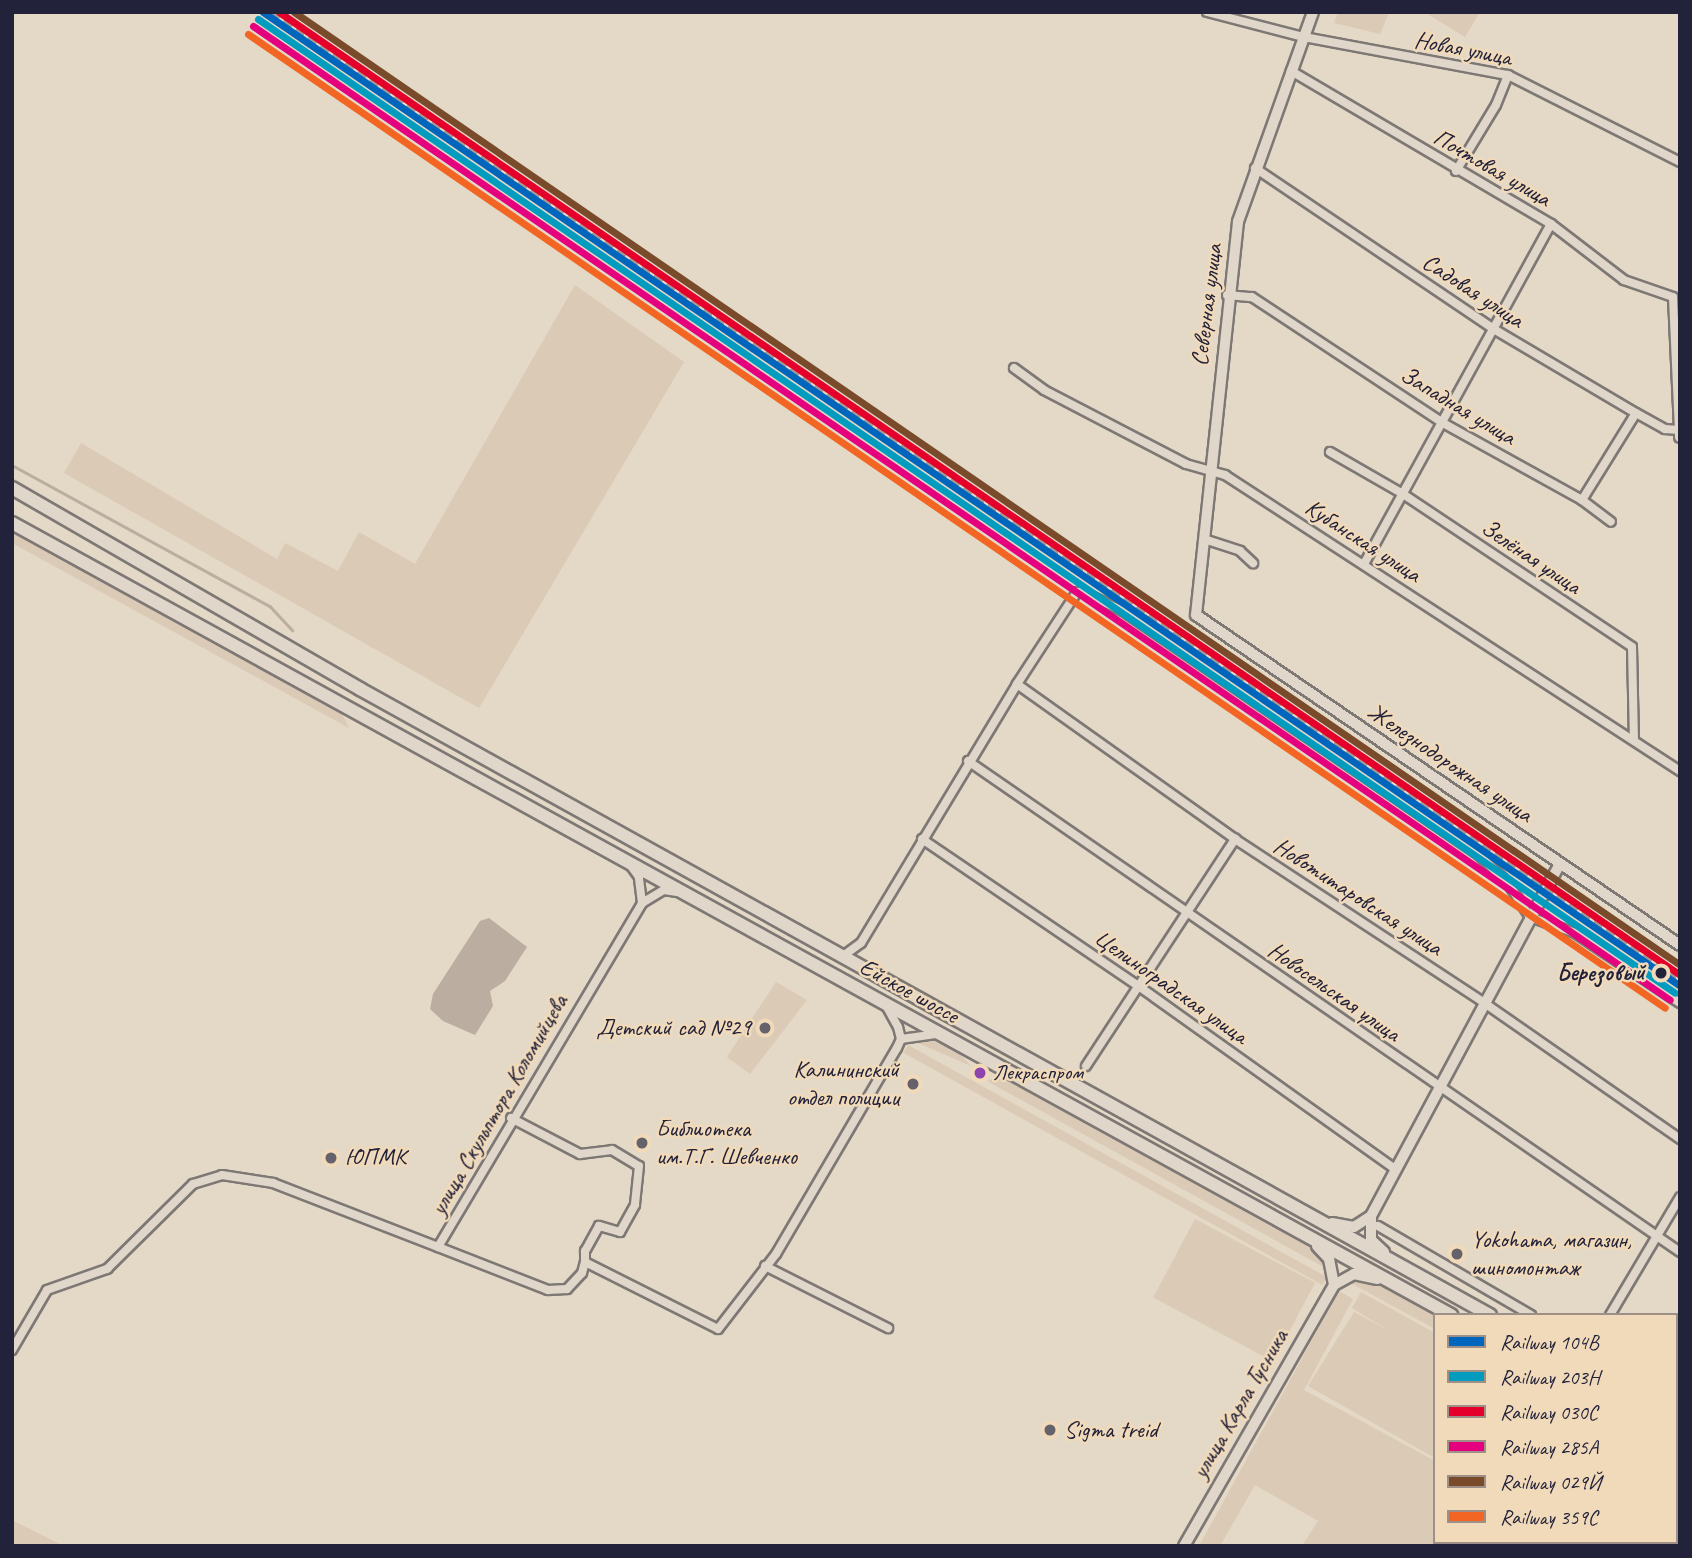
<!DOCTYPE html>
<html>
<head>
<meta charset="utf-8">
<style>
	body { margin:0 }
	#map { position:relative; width:1692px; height:1558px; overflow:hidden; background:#e4d8c6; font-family:Caveat,sans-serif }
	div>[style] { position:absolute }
	.built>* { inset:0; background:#dbcab5; transform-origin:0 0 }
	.water>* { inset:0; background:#bbad9f }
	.stream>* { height:2.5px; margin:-1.25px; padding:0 1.25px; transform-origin:1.25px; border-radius:1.25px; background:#bbad9f }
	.roads { filter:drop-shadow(2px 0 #7e7875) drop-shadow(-2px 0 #7e7875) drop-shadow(0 2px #7e7875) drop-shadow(0 -2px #7e7875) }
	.street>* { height:8px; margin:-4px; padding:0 4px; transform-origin:4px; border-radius:4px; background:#e0d7ca }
	.secondary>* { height:10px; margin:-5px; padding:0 5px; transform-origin:5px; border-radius:5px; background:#e0d7ca }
	.primary>* { height:12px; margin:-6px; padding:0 6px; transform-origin:6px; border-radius:6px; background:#e0d7ca }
	.rail>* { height:2.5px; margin-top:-1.25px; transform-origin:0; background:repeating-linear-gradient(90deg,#a39c96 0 10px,transparent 0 15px) }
	.rail-1>* { height:7px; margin:-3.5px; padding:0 3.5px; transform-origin:3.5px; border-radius:3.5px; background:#0065bd }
	.rail-2>* { height:7px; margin:-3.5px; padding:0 3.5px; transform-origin:3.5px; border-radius:3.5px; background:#039cbf }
	.rail-3>* { height:7px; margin:-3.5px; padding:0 3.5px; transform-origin:3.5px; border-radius:3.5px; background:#e4002b }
	.rail-4>* { height:7px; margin:-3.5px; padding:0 3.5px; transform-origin:3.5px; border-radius:3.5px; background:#e5007d }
	.rail-5>* { height:7px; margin:-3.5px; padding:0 3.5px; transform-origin:3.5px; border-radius:3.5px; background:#7a4b2a }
	.rail-6>* { height:7px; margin:-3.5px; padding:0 3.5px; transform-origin:3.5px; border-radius:3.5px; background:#f26522 }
	.dots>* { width:19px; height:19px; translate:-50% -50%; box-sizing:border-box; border:4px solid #f1dab9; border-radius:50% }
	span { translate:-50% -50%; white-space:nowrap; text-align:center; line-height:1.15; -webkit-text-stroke:5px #f1dab9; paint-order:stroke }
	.bus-label { font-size:22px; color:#22223b }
	.left { translate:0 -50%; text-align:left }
	.street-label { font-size:24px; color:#22223b }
	.stop-label { font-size:24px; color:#22223b; font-weight:700 }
	.right { translate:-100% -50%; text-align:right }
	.poi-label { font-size:24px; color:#22223b }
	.frame { position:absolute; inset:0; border:14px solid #22223b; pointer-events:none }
	.legend { position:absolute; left:1433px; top:1313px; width:245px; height:231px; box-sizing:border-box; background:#f1dab9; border:2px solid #9e9087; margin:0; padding:9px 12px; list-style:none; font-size:21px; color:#22223b }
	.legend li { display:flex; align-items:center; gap:14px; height:35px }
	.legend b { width:35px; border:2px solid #9e9087 }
</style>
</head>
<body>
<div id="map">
	<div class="built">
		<i style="clip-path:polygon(1338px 12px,1389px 12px,1380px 34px,1334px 23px)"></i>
		<i style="clip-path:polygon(1424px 12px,1480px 12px,1465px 37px)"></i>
		<i style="clip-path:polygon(575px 285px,684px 362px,479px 708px,64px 473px,81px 443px,277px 559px,285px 543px,338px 571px,359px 532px,415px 564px)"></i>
		<i style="clip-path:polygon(12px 530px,338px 706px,349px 728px,12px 543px)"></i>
		<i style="clip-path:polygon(776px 982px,807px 1000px,750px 1074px,727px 1057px)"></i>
		<i style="clip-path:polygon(933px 1037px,955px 1049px,971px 1066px,911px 1040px)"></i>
		<i style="left:908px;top:1045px;width:479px;height:9px;rotate:29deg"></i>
		<i style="clip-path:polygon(996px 1077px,1022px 1087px,1317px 1250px,1329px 1270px,987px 1081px)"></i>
		<i style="left:1195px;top:1219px;width:136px;height:89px;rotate:28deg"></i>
		<i style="clip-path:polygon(1357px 1277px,1378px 1283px,1435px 1315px,1435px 1329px,1347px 1281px)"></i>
		<i style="clip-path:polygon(1339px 1291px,1353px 1299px,1304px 1390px,1435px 1461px,1435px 1542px,1514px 1542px,1512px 1546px,1302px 1546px,1318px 1521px,1255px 1485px,1220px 1546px,1199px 1546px)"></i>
		<i style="clip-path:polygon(1361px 1292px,1435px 1333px,1435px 1458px,1308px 1386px,1354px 1312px,1391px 1332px,1352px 1308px)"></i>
		<i style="clip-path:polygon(12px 1520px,64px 1546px,12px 1546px)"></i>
	</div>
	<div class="water">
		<i style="clip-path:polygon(489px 918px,527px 947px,505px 981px,490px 991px,493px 1006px,475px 1035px,443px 1021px,430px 1009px,433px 994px,480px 921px)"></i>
	</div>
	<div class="stream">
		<i style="left:12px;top:465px;width:294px;rotate:28.7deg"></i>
		<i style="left:270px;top:606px;width:33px;rotate:47deg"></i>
	</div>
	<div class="roads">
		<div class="street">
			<i style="left:1207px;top:12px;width:100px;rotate:14.5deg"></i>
			<i style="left:1304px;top:37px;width:208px;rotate:10.6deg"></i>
			<i style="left:1508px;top:75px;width:193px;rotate:26.8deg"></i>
			<i style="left:1255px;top:168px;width:286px;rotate:34deg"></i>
			<i style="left:1492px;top:328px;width:167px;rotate:30.6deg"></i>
			<i style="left:1636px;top:413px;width:33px;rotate:29deg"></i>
			<i style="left:1665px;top:429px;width:14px;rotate:4deg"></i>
			<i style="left:1679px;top:430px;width:133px;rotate:-92.6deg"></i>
			<i style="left:1673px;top:297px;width:52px;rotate:-160.9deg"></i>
			<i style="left:1624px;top:280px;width:92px;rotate:-142.5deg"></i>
			<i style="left:1551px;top:224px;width:302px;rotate:-149.5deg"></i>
			<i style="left:1456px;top:171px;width:77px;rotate:-58.8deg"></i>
			<i style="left:1496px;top:105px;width:32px;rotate:-68deg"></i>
			<i style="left:1227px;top:295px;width:25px;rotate:5deg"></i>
			<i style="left:1252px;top:297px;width:229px;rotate:33.4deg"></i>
			<i style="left:1443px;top:423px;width:159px;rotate:29deg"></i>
			<i style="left:1582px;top:500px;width:102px;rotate:-58.2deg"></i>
			<i style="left:1014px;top:368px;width:37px;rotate:36deg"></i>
			<i style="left:1044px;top:390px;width:160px;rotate:27.5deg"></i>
			<i style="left:1186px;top:464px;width:41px;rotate:15.8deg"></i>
			<i style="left:1225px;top:475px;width:543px;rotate:33.05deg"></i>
			<i style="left:1330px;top:452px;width:84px;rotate:29.9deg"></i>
			<i style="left:1403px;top:494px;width:275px;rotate:33.7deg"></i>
			<i style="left:1632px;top:647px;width:92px;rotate:88.8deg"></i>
			<i style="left:1582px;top:500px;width:36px;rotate:37deg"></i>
			<i style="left:1204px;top:539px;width:38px;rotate:18deg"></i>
			<i style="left:1240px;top:551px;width:18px;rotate:43deg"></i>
			<i style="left:1364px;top:564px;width:388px;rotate:-61.2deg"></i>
			<i style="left:1017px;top:684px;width:267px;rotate:35.4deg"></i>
			<i style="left:1235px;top:839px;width:297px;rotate:33.3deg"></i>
			<i style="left:1483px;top:1002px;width:240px;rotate:34.8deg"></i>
			<i style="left:968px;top:761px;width:865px;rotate:34.59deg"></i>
			<i style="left:922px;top:839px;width:260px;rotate:34.2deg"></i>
			<i style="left:1137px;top:985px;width:317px;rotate:35.5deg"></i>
			<i style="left:642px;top:903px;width:26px;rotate:-31deg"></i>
			<i style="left:664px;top:890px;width:13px;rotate:9deg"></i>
			<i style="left:843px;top:956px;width:22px;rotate:-36deg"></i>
			<i style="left:861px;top:943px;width:302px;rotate:-58.9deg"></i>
			<i style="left:1017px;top:684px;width:110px;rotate:-56.9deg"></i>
			<i style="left:1077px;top:592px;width:5px"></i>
			<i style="left:1082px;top:592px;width:45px;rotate:24.9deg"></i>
			<i style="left:1123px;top:611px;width:432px;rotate:34.4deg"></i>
			<i style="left:1479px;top:855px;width:40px;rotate:44deg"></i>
			<i style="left:1508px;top:883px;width:40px;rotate:57.1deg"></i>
			<i style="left:1530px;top:917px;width:48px;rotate:19.6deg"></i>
			<i style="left:1575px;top:933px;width:126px;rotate:33.7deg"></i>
			<i style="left:901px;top:1039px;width:35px;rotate:-8deg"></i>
			<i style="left:1086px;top:1066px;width:272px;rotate:-56.7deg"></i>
			<i style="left:511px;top:1118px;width:78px;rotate:27.6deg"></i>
			<i style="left:580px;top:1154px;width:32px;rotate:-7deg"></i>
			<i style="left:612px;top:1150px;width:31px;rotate:31deg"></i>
			<i style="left:639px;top:1166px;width:39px;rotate:96deg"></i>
			<i style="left:635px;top:1205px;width:31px;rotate:119deg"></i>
			<i style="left:620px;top:1232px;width:22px;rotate:-164deg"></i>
			<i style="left:599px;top:1226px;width:29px;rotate:119deg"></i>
			<i style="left:585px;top:1251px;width:11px;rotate:90deg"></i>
			<i style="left:585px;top:1262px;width:149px;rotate:26.7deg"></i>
			<i style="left:718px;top:1329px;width:95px;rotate:-52.3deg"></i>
			<i style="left:776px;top:1254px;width:239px;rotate:-59.6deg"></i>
			<i style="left:897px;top:1048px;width:10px;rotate:-66deg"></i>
			<i style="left:901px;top:1039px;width:12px;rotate:-104deg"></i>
			<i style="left:898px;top:1027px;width:23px;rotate:-119deg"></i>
			<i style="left:1378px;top:1226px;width:177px;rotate:30.2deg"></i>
			<i style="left:438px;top:1247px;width:118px;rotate:21.4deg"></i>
			<i style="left:548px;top:1290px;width:19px;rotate:-3deg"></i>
			<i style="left:567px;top:1289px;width:22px;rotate:-47deg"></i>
			<i style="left:582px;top:1273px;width:11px;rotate:-75deg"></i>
			<i style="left:765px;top:1266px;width:138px;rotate:26.8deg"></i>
			<i style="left:1610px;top:1315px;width:137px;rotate:-59.3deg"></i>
			<i style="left:12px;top:1350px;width:69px;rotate:-59.7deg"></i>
			<i style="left:47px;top:1290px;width:64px;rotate:-19.3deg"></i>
			<i style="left:107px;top:1269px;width:121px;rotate:-44.7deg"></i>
			<i style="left:193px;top:1184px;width:30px;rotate:-17deg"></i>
			<i style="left:222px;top:1175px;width:52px;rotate:8.9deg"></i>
			<i style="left:273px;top:1183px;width:177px;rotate:21.2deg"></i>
			<i style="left:438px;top:1247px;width:400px;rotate:-59.3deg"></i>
			<i style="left:642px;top:903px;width:26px;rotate:-97deg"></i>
			<i style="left:639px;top:877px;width:14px;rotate:-126deg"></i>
			<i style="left:1676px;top:1467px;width:5px;rotate:-37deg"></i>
			<i style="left:1620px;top:1546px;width:4px;rotate:-76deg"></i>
		</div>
		<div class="secondary">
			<i style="left:1313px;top:12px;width:223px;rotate:109.7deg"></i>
			<i style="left:1238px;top:222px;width:395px;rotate:96.1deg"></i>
			<i style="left:1196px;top:615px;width:586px;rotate:34.29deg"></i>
			<i style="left:1680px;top:429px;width:8px;rotate:90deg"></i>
			<i style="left:1332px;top:1223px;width:22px;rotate:10deg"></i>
			<i style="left:1354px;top:1227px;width:20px;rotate:-33deg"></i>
			<i style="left:1317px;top:1246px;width:18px;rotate:47deg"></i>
			<i style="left:1329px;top:1259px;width:26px;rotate:79deg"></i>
			<i style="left:1384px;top:1252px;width:18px;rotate:-137deg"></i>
			<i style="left:1371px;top:1240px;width:24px;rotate:-90deg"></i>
			<i style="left:1371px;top:1216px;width:400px;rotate:-61.8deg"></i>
			<i style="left:1184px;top:1546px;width:301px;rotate:-60.1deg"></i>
			<i style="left:1334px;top:1285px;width:23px;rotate:-29deg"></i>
			<i style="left:1354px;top:1274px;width:24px;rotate:12deg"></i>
		</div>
		<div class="primary">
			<i style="left:12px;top:488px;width:402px;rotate:30deg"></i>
			<i style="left:360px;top:689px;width:1292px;rotate:28.99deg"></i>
			<i style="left:12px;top:523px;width:1643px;rotate:28.83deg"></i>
			<i style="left:1676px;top:1415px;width:4px;rotate:27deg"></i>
			<i style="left:1676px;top:1437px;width:4px;rotate:27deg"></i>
		</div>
	</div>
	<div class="rail">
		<i style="left:271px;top:12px;width:1709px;rotate:34.49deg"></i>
	</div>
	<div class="rail-1">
		<i style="left:263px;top:12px;width:1719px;rotate:34.5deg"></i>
	</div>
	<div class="rail-2">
		<i style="left:258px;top:19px;width:1719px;rotate:34.5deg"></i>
	</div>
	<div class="rail-3">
		<i style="left:279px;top:12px;width:1700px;rotate:34.5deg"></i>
	</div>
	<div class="rail-4">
		<i style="left:253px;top:26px;width:1719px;rotate:34.5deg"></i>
	</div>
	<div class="rail-5">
		<i style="left:294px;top:12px;width:1682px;rotate:34.51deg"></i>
	</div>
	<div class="rail-6">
		<i style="left:248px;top:34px;width:1719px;rotate:34.5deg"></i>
	</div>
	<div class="dots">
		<i style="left:1661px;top:973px;background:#22223b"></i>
		<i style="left:765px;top:1028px;background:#66626c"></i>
		<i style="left:980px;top:1073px;background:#8e44ad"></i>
		<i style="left:913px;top:1084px;background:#66626c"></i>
		<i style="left:642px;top:1143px;background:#66626c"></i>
		<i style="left:331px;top:1158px;background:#66626c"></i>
		<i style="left:1457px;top:1254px;background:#66626c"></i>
		<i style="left:1050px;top:1430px;background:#66626c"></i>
	</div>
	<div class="bus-label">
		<span class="left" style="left:993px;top:1073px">Лекраспром</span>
	</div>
	<div class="street-label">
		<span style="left:1463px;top:49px;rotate:11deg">Новая улица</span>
		<span style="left:1492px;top:168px;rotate:30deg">Почтовая улица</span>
		<span style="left:1473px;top:291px;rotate:33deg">Садовая улица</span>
		<span style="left:1207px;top:305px;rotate:-83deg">Северная улица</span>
		<span style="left:1458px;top:406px;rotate:31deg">Западная улица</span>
		<span style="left:1363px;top:541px;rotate:33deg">Кубанская улица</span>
		<span style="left:1531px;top:557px;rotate:34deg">Зелёная улица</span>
		<span style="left:1450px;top:763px;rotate:34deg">Железнодорожная улица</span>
		<span style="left:1358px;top:897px;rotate:33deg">Новотитаровская улица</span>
		<span style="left:1171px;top:987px;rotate:35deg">Целиноградская улица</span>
		<span style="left:909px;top:991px;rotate:29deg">Ейское шоссе</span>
		<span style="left:1334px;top:992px;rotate:35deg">Новосельская улица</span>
		<span style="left:499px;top:1105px;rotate:-60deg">улица Скульптора Коломийцева</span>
		<span style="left:1240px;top:1404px;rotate:-60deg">улица Карла Гусника</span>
	</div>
	<div class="stop-label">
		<span class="right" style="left:1645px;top:973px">Березовый</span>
	</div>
	<div class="poi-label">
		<span class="right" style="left:751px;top:1028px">Детский сад №29</span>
		<span class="right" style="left:899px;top:1084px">Калининский<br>отдел полиции</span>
		<span class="left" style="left:656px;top:1143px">Библиотека<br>им.Т.Г. Шевченко</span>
		<span class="left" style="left:345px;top:1158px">ЮПМК</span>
		<span class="left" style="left:1471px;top:1254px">Yokohama, магазин,<br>шиномонтаж</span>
		<span class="left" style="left:1064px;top:1430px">Sigma treid</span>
	</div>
	<div class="frame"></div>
	<ul class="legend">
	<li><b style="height:9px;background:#0065bd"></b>Railway 104В</li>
	<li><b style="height:9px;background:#039cbf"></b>Railway 203Н</li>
	<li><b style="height:9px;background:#e4002b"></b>Railway 030C</li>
	<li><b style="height:9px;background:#e5007d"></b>Railway 285А</li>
	<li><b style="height:9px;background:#7a4b2a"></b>Railway 029Й</li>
	<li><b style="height:9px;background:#f26522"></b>Railway 359С</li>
	</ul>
</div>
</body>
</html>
